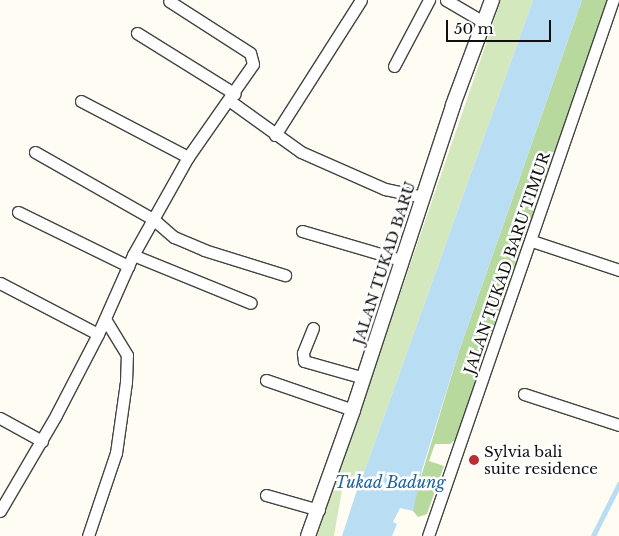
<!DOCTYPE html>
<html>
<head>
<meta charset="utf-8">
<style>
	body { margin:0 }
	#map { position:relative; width:619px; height:536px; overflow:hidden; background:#fffcf3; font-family:"Libre Baskerville",serif }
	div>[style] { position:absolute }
	.green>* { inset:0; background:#d3e9bd }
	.forest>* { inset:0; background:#b7d99d }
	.water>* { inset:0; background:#b9def4 }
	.stream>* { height:4.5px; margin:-2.25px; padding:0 2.25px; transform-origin:2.25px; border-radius:2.25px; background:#b9def4 }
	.roads { filter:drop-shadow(1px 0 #434343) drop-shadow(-1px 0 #434343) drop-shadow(0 1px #434343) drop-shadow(0 -1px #434343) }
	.minor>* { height:11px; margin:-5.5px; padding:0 5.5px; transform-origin:5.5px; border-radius:5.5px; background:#fff }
	.tertiary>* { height:14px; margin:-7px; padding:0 7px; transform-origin:7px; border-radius:7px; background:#fff }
	.dots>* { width:14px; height:14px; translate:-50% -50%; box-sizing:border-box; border:2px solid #fff; border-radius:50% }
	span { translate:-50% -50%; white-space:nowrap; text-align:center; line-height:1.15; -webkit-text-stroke:5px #fff; paint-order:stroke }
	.street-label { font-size:15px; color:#101010 }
	.poi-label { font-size:15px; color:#101010 }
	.left { translate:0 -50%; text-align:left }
	.water-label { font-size:16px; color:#1c649e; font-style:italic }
	.scale { position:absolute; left:446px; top:20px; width:105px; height:22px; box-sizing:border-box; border:2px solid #101010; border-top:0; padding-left:6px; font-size:15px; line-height:18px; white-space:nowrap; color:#101010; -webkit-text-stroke:4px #fff; paint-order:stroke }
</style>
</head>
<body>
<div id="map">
	<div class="green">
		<i style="clip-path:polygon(501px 0,533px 0,361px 481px,342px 490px,334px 536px,317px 536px)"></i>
	</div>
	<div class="forest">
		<i style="clip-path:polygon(582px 0,610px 0,457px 438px,450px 444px,435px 444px,429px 461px,444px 466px,427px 514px,418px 517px,413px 511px,414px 500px,459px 351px)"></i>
	</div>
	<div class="water">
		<i style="clip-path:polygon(533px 0,582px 0,459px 351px,422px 470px,413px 511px,400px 508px,393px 522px,397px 524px,392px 536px,342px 536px,357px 490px,353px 483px,361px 481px)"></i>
	</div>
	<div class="stream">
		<i style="left:593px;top:536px;width:58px;rotate:-63.4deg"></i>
	</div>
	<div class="roads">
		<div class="minor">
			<i style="left:446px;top:0;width:45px;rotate:30.5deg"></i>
			<i style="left:137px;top:33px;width:115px;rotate:31.9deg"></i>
			<i style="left:394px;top:66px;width:75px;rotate:-62.1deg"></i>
			<i style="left:81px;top:101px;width:121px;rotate:27.6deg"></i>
			<i style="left:230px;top:101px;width:87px;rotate:35.7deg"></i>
			<i style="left:301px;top:152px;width:92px;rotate:23.8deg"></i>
			<i style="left:385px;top:189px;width:38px;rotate:12deg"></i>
			<i style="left:275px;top:135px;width:160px;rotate:-57.5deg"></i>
			<i style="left:35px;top:152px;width:136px;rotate:29.6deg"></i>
			<i style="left:153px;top:219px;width:28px;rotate:41deg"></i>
			<i style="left:174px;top:237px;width:33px;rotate:23deg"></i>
			<i style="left:204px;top:250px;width:85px;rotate:17.2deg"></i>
			<i style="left:18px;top:212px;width:123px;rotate:26.1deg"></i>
			<i style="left:302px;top:231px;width:103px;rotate:16.3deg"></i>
			<i style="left:532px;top:241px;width:92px;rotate:18.4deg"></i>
			<i style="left:133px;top:255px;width:127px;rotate:22.1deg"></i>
			<i style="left:0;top:283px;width:110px;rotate:27.5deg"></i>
			<i style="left:313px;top:328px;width:27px;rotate:112deg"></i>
			<i style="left:303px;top:353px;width:8px;rotate:83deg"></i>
			<i style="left:304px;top:361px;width:62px;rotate:15.8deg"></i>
			<i style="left:266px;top:380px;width:92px;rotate:19deg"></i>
			<i style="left:524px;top:394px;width:100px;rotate:18.1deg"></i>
			<i style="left:0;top:418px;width:48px;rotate:28.7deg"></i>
			<i style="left:266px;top:495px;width:55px;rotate:15.8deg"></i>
			<i style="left:0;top:511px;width:111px;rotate:-59.7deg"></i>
			<i style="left:56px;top:415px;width:91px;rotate:-62.6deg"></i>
			<i style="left:98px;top:334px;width:86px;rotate:-66.1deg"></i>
			<i style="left:133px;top:255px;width:112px;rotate:-60.7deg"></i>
			<i style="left:188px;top:157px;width:113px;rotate:-55deg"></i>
			<i style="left:253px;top:64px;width:11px;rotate:-105deg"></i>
			<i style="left:250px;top:53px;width:96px;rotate:-147.3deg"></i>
			<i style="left:88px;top:536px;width:88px;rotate:-71.4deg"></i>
			<i style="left:116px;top:453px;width:72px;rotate:-82deg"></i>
			<i style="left:126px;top:382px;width:27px;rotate:-88deg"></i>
			<i style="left:127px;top:355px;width:42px;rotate:-121.4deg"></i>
			<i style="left:428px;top:536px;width:567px;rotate:-70.96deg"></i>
		</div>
		<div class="tertiary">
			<i style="left:308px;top:536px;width:134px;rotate:-70.3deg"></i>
			<i style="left:353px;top:410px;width:321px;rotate:-71.8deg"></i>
			<i style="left:453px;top:105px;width:112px;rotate:-69.6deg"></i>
		</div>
	</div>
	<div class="dots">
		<i style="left:474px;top:460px;background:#bc2c31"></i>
	</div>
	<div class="street-label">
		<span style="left:384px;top:263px;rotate:-72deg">JALAN TUKAD BARU</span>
		<span style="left:507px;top:263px;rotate:-71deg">JALAN TUKAD BARU TIMUR</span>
	</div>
	<div class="poi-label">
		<span class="left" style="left:484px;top:460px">Sylvia bali<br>suite residence</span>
	</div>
	<div class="water-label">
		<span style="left:390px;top:482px">Tukad Badung</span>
	</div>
	<div class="scale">50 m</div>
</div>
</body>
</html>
